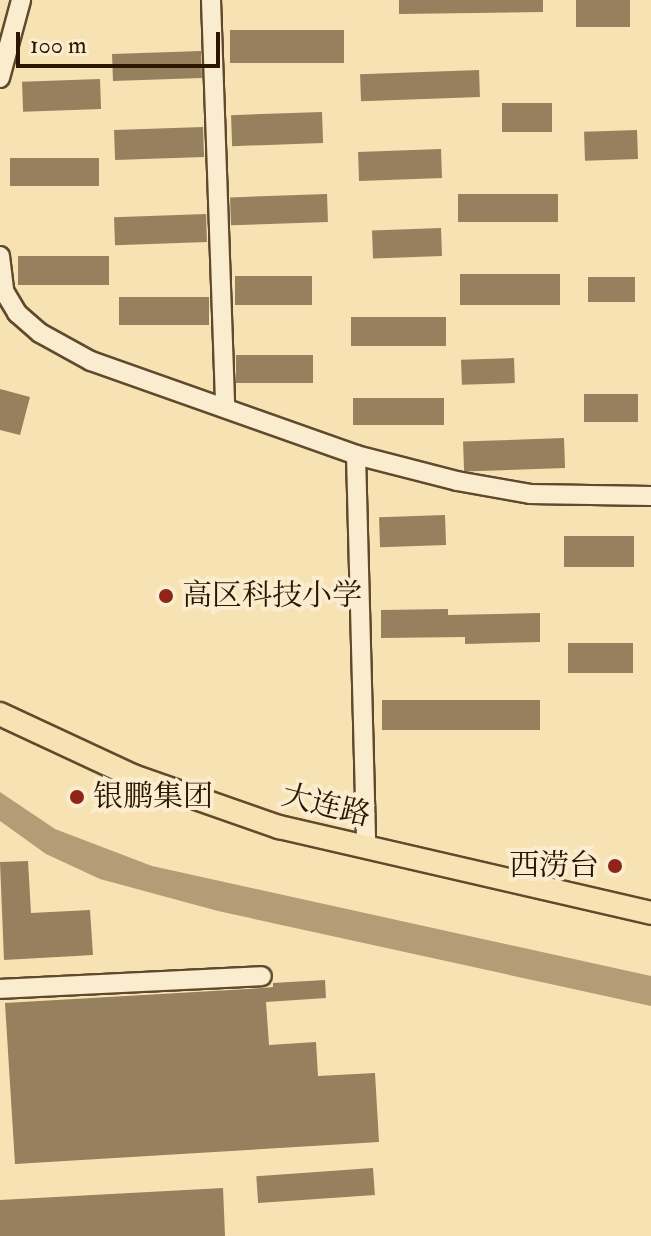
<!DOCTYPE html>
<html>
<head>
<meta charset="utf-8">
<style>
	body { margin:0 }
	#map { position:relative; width:651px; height:1236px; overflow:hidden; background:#f7e2b3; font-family:"IM FELL Double Pica","Noto Serif SC",serif }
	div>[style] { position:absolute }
	.water>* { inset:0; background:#b29d76 }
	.building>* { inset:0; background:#96805d; transform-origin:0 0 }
	.roads { filter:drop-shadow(2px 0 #60492d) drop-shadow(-2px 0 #60492d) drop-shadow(0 2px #60492d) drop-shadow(0 -2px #60492d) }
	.minor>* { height:18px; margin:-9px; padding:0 9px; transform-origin:9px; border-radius:9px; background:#faecce }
	.major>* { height:22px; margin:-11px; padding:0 11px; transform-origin:11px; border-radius:11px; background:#f7e2b3 }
	.dots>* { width:22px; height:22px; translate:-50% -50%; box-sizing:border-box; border:4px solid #faecce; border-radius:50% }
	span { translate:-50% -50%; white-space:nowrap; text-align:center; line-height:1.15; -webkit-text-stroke:8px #faecce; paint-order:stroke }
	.poi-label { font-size:30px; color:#2d1600 }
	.left { translate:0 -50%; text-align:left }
	.right { translate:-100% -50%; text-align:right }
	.street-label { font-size:30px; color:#2d1600 }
	.scale { position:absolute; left:16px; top:32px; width:204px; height:36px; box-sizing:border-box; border:4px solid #2d1600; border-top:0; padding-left:10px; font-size:24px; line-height:28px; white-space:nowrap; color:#2d1600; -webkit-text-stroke:6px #faecce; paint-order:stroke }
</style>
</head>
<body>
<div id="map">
	<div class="water">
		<i style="clip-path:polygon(0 792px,55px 829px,152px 866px,651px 976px,651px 1006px,218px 911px,100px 879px,46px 854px,0 821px)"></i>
	</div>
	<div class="building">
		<i style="clip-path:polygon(399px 0,543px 0,543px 12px,399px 14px)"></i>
		<i style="left:576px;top:0;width:54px;height:27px"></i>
		<i style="left:344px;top:30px;width:33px;height:114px;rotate:90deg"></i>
		<i style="left:201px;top:51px;width:27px;height:89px;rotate:88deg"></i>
		<i style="left:479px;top:70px;width:27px;height:119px;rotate:88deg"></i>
		<i style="left:100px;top:79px;width:30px;height:78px;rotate:88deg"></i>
		<i style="left:502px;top:103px;width:50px;height:29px"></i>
		<i style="left:322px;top:112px;width:31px;height:91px;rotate:88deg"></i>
		<i style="left:203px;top:127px;width:30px;height:89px;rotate:88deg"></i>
		<i style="left:637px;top:130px;width:29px;height:53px;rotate:88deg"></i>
		<i style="left:441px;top:149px;width:29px;height:83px;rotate:88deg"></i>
		<i style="left:99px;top:158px;width:28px;height:89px;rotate:90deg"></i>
		<i style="left:327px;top:194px;width:28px;height:97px;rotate:88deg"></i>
		<i style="left:558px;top:194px;width:28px;height:100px;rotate:90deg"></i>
		<i style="left:206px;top:214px;width:28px;height:92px;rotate:88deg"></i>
		<i style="left:441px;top:228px;width:28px;height:69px;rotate:88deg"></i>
		<i style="left:109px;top:256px;width:29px;height:91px;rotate:90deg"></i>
		<i style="left:560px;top:274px;width:31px;height:100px;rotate:90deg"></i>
		<i style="left:312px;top:276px;width:29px;height:77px;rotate:90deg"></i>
		<i style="left:588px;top:277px;width:47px;height:25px"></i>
		<i style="left:209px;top:297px;width:28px;height:90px;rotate:90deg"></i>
		<i style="left:446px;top:317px;width:29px;height:95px;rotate:90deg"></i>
		<i style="left:313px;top:355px;width:28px;height:77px;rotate:90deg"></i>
		<i style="left:514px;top:358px;width:25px;height:53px;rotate:88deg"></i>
		<i style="clip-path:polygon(0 389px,30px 397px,20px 435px,0 430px)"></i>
		<i style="left:584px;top:394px;width:54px;height:28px"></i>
		<i style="left:444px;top:398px;width:27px;height:91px;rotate:90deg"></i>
		<i style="left:564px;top:438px;width:30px;height:101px;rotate:88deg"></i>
		<i style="left:445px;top:515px;width:30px;height:66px;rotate:88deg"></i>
		<i style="left:634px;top:536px;width:31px;height:70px;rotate:90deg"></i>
		<i style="clip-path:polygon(448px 609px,448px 615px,540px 613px,540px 642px,465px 644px,465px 637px,381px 638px,381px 610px)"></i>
		<i style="left:633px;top:643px;width:30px;height:65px;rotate:90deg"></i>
		<i style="left:540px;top:700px;width:30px;height:158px;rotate:90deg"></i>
		<i style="clip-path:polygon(28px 861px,31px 913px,90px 910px,93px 955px,4px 960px,0 862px)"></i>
		<i style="clip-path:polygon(325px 980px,326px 998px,266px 1002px,269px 1045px,316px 1042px,318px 1076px,375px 1073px,379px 1142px,15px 1164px,5px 1003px,263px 988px,273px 987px,273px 983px)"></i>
		<i style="left:373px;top:1168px;width:27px;height:117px;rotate:86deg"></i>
		<i style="clip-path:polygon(223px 1188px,225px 1236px,0 1236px,0 1200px)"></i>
	</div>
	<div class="roads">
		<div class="minor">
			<i style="left:211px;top:0;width:407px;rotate:88deg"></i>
			<i style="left:0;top:78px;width:81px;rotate:-74.9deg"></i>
			<i style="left:0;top:256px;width:35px;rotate:83deg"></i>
			<i style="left:4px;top:291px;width:26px;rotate:59deg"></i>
			<i style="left:17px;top:313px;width:30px;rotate:41deg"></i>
			<i style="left:40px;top:333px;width:58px;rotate:28.8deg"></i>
			<i style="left:91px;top:361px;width:281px;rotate:19.5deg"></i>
			<i style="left:356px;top:455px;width:104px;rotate:14.4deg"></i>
			<i style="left:457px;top:481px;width:74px;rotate:10.1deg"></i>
			<i style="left:530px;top:494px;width:121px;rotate:0.9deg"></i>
			<i style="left:356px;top:455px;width:392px;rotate:88.5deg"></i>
			<i style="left:0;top:989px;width:262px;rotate:-2.8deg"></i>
		</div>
		<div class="major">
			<i style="left:0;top:714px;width:147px;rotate:25deg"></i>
			<i style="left:133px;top:776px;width:155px;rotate:19.3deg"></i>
			<i style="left:279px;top:827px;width:382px;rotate:13deg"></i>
		</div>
	</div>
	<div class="dots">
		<i style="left:166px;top:596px;background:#8f2418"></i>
		<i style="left:77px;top:797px;background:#8f2418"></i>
		<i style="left:615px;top:866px;background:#8f2418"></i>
	</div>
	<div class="poi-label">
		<span class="left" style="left:182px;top:596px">高区科技小学</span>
		<span class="left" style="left:93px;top:797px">银鹏集团</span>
		<span class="right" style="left:599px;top:866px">西涝台</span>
	</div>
	<div class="street-label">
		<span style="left:326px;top:806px;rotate:14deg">大连路</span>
	</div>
	<div class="scale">100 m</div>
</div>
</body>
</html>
